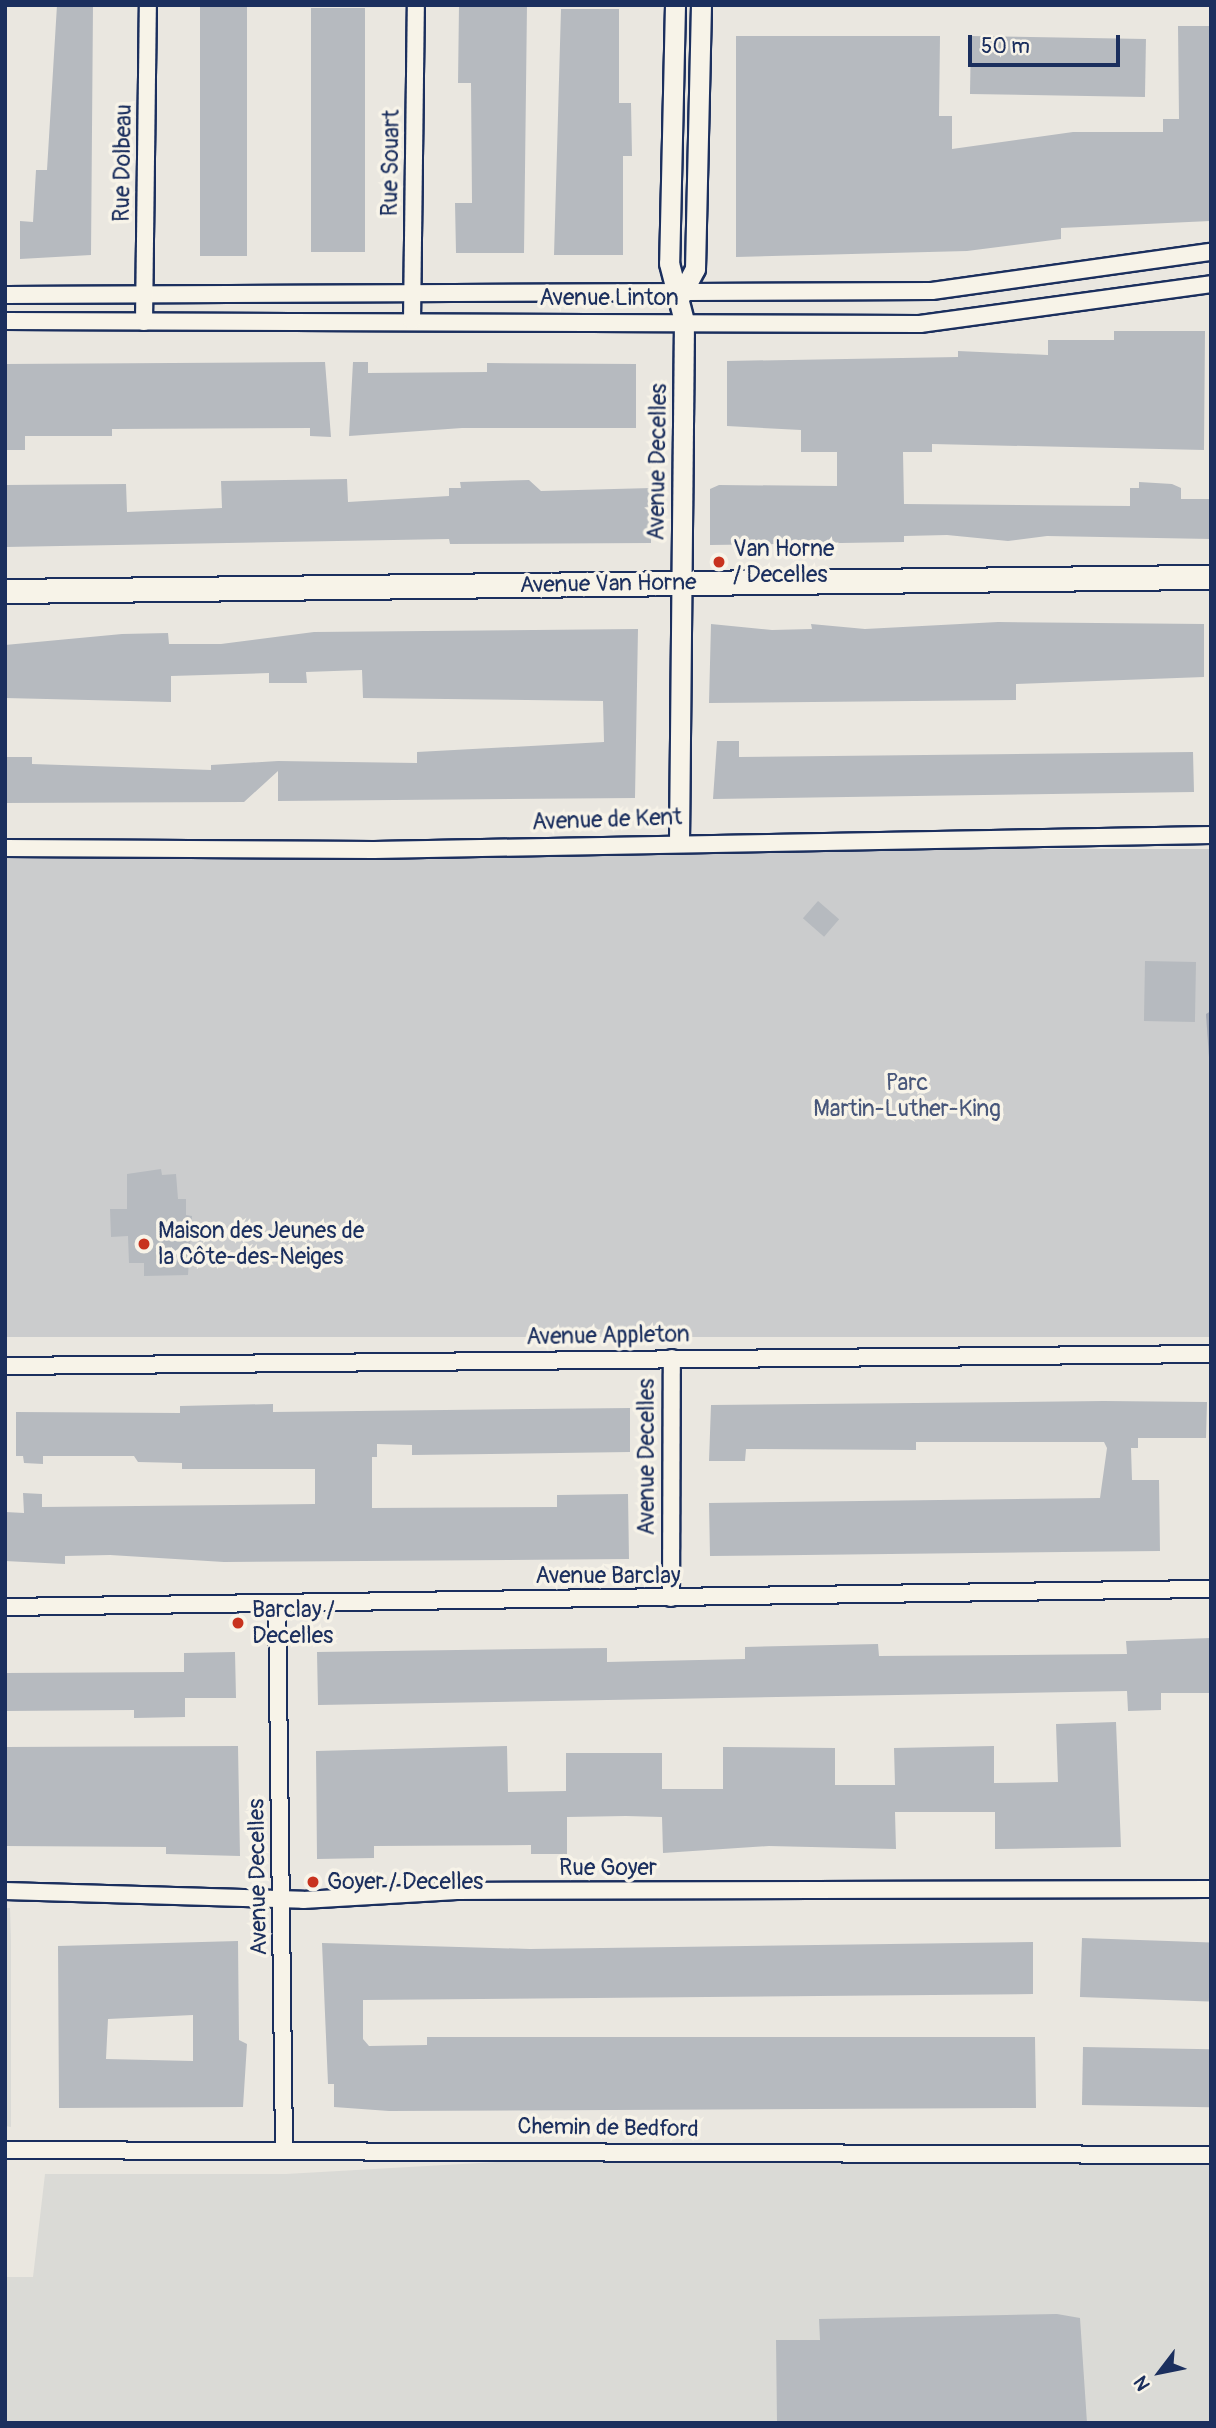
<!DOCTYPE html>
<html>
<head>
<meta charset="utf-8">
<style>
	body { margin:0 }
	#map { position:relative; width:1216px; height:2428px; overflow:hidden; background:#eae7e0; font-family:Pangolin,sans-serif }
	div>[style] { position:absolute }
	.built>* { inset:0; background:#dadad6 }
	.green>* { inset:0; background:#cbcccd; transform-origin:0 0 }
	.water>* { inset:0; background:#a3a8b4 }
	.building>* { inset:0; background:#b6babf; transform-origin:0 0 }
	.roads { filter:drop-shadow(2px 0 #1b2f5e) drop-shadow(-2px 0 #1b2f5e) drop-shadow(0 2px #1b2f5e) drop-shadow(0 -2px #1b2f5e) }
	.minor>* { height:16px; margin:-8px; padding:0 8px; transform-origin:8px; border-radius:8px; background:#f7f3e8 }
	.tertiary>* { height:19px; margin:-9.5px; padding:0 9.5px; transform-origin:9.5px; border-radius:9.5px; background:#f7f3e8 }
	.secondary>* { height:23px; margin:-11.5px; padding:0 11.5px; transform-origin:11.5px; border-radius:11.5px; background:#f7f3e8 }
	.dots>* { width:19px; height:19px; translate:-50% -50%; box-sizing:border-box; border:4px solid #f7f3e8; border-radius:50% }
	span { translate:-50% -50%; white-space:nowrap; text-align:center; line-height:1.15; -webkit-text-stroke:7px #f7f3e8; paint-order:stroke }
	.street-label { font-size:23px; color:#1b2f5e }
	.poi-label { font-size:23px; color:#1b2f5e }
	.left { translate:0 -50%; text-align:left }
	.park-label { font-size:23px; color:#47567a }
	.frame { position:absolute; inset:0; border:7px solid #1b2f5e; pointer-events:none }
	.north { position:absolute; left:1125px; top:2337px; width:70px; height:70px; -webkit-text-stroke:5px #f7f3e8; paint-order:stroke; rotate:238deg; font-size:19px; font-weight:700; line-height:28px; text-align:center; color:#1b2f5e }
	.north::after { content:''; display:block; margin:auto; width:24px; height:32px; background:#1b2f5e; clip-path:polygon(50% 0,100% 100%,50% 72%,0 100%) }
	.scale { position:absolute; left:968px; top:35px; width:152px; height:32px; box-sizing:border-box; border:4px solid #1b2f5e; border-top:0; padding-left:9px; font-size:21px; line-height:24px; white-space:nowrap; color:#1b2f5e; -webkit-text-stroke:5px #f7f3e8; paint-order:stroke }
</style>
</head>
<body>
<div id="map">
	<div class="built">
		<i style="clip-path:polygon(5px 1908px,10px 1908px,11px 1940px,11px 2127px,5px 2126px)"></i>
		<i style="clip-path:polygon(692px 2151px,1211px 2154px,1211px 2423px,5px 2423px,5px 2277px,33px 2277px,45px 2174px,286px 2174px)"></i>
	</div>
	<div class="green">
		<i style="left:1211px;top:849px;width:488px;height:1206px;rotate:90deg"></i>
	</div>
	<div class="water">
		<i style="clip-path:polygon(1211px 1011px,1211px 1086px,1206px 1014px)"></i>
	</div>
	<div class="building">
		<i style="clip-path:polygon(57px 5px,93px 5px,91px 255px,20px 259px,20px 221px,33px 222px,36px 170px,47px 170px)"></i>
		<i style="left:200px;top:5px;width:47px;height:251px"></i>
		<i style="clip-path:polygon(459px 5px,527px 5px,524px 253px,456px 253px,455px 203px,472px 203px,471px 83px,458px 83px)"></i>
		<i style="left:311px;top:8px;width:54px;height:244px"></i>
		<i style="clip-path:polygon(561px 9px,619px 9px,619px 103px,631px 103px,632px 156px,623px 156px,623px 255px,554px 255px)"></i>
		<i style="clip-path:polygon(1178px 26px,1211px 26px,1210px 221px,1061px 228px,1061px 239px,967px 251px,736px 257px,736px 36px,940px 36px,939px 116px,952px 116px,952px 149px,1073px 132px,1163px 132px,1163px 119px,1179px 119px)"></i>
		<i style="left:971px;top:36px;width:175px;height:58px;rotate:1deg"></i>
		<i style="clip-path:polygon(1114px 331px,1205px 331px,1204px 450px,932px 444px,932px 452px,903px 452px,904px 504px,1130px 506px,1130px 488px,1139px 488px,1139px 482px,1172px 484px,1181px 488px,1181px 499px,1211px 499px,1211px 539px,1047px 536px,1008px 541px,947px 535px,904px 536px,904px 542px,710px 545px,710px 489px,719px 485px,837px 486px,837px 452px,801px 452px,801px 430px,727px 426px,727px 361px,958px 357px,958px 351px,1048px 355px,1048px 340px,1114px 340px)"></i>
		<i style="clip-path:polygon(325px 362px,331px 437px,310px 436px,310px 428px,112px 429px,112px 436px,25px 436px,25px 450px,5px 450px,5px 364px)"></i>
		<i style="clip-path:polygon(353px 362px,368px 362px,368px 373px,487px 372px,487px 363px,636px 364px,636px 428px,462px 428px,349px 436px)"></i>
		<i style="clip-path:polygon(347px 479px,348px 502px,449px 496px,449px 488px,461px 488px,460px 482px,529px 480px,541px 491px,651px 488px,651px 543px,450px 544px,449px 539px,5px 547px,5px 485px,126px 484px,127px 512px,222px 508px,221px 481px)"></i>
		<i style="clip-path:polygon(998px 622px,1204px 624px,1204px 677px,1016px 684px,1016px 700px,709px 703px,711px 624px,772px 630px,812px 629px,811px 624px,865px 629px)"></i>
		<i style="clip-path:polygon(638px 629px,635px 798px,278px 801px,278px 771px,244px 802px,5px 803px,5px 757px,32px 757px,32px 764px,211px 770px,211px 765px,278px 761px,417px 763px,417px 752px,604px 742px,603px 701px,363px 698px,362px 670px,306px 672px,307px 683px,269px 683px,269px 673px,171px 676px,171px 702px,5px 698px,5px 645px,122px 634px,168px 633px,169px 644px,221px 644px,314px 632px)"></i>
		<i style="clip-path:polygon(717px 741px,739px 741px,739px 757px,1193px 752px,1194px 792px,713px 799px)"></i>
		<i style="left:818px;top:901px;width:28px;height:23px;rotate:41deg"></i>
		<i style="left:1145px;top:961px;width:51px;height:60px;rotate:1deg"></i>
		<i style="clip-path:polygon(161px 1169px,162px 1175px,176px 1174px,178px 1199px,186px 1199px,186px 1215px,192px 1216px,188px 1275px,144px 1276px,144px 1263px,129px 1263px,128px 1236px,111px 1237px,110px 1209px,127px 1209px,127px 1174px)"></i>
		<i style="clip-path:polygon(1104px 1401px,1207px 1402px,1206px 1438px,1138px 1438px,1138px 1448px,1131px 1448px,1132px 1480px,1159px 1480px,1160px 1551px,710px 1556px,709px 1503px,1100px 1498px,1107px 1448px,1104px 1442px,916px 1442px,916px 1450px,746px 1449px,745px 1461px,709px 1461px,711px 1405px)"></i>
		<i style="clip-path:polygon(273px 1404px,273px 1412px,630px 1408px,630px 1452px,412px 1455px,412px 1445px,377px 1444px,377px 1457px,372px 1457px,372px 1508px,557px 1507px,557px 1495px,628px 1494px,629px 1559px,224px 1562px,110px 1555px,65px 1556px,65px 1564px,5px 1561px,5px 1512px,24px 1513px,23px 1493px,42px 1494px,42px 1507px,315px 1504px,315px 1469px,182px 1469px,182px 1463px,138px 1462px,134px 1456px,43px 1456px,43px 1464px,24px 1463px,23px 1456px,16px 1456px,16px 1412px,180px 1413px,180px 1406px)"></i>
		<i style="clip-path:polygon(1211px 1638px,1211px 1693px,1161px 1693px,1161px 1710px,1128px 1711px,1127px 1691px,318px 1705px,317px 1652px,607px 1648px,607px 1662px,745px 1659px,745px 1647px,878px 1644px,879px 1656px,1127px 1654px,1126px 1641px)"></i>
		<i style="clip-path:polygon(235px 1652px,236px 1698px,185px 1698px,185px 1717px,134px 1718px,134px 1710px,5px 1711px,5px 1673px,184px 1672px,184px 1653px)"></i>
		<i style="clip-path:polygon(1116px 1722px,1121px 1847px,995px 1849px,995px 1812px,895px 1812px,896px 1849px,769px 1846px,663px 1853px,662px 1817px,626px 1816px,567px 1817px,567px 1854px,531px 1854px,531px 1845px,374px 1846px,374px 1858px,317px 1859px,316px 1751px,507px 1746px,508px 1792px,566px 1791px,566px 1753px,662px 1753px,662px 1789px,723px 1789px,723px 1747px,835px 1748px,835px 1785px,895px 1785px,894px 1748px,994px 1746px,994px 1783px,1058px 1782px,1056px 1724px)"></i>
		<i style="clip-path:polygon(238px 1746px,240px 1856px,166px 1854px,166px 1847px,5px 1846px,5px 1747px)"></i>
		<i style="left:1082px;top:1938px;width:129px;height:59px;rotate:2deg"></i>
		<i style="clip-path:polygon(evenodd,238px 1941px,239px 2040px,247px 2044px,243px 2107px,59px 2108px,58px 1946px,238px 1941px,193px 2015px,193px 2061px,106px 2059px,108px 2019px,193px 2015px)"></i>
		<i style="clip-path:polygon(1033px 1942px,1033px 1994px,363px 2000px,363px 2039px,369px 2046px,427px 2045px,427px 2037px,1035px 2037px,1036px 2108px,389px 2111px,334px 2107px,334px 2084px,328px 2084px,322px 1943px,530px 1949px)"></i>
		<i style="left:1083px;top:2047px;width:128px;height:58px;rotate:1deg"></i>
		<i style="clip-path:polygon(1057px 2314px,1080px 2318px,1087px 2423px,777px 2423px,776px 2340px,820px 2340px,819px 2319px)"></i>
	</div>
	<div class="roads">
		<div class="minor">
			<i style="left:5px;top:295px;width:927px;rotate:-0.25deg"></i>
			<i style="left:932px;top:291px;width:282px;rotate:-8deg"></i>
			<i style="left:5px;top:321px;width:915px;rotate:0.19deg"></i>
			<i style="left:920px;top:324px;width:294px;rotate:-7.8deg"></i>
			<i style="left:412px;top:321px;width:316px;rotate:-89.3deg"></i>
			<i style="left:144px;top:322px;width:317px;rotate:-89.3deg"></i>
			<i style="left:5px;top:848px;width:369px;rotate:0.3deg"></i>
			<i style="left:374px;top:850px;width:837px;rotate:-1.03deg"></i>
			<i style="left:5px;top:1366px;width:1206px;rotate:-0.57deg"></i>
			<i style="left:671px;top:1598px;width:240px;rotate:-89.8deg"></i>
			<i style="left:277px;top:1604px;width:545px;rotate:89.26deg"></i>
			<i style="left:5px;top:1607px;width:1206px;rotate:-0.86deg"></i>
			<i style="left:5px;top:1891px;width:298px;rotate:1.7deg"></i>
			<i style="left:303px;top:1900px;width:154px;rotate:-3.3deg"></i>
			<i style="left:457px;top:1891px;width:754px;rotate:-0.15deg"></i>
			<i style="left:5px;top:2150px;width:1206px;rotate:0.24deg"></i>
		</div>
		<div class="tertiary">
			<i style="left:675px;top:5px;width:258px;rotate:91.3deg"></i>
			<i style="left:669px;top:263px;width:60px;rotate:75.5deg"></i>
			<i style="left:684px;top:321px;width:520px;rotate:90.55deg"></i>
			<i style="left:681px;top:295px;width:30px;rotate:-62deg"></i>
			<i style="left:695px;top:269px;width:264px;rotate:-88.7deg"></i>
		</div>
		<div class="secondary">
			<i style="left:5px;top:591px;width:1206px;rotate:-0.67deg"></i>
		</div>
	</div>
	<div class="dots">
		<i style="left:719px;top:562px;background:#c8321e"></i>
		<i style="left:144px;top:1244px;background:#c8321e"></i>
		<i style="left:238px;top:1623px;background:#c8321e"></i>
		<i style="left:313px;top:1882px;background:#c8321e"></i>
	</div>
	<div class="street-label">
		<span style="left:123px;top:163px;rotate:-89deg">Rue Dolbeau</span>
		<span style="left:391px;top:163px;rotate:-89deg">Rue Souart</span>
		<span style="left:609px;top:298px">Avenue Linton</span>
		<span style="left:658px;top:462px;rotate:-89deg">Avenue Decelles</span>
		<span style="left:608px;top:584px;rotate:-1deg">Avenue Van Horne</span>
		<span style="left:607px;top:820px;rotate:-2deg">Avenue de Kent</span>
		<span style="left:608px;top:1336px;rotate:-1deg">Avenue Appleton</span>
		<span style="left:647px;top:1457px;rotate:-90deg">Avenue Decelles</span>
		<span style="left:608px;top:1576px">Avenue Barclay</span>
		<span style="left:608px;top:1868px">Rue Goyer</span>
		<span style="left:258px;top:1877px;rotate:-91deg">Avenue Decelles</span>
		<span style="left:608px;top:2128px;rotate:1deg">Chemin de Bedford</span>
	</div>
	<div class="poi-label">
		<span class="left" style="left:733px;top:562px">Van Horne<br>/ Decelles</span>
		<span class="left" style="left:158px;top:1244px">Maison des Jeunes de<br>la Côte-des-Neiges</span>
		<span class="left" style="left:252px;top:1623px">Barclay /<br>Decelles</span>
		<span class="left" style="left:327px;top:1882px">Goyer / Decelles</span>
	</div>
	<div class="park-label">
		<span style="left:907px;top:1096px">Parc<br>Martin-Luther-King</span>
	</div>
	<div class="frame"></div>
	<div class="north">N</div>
	<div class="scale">50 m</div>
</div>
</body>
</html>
